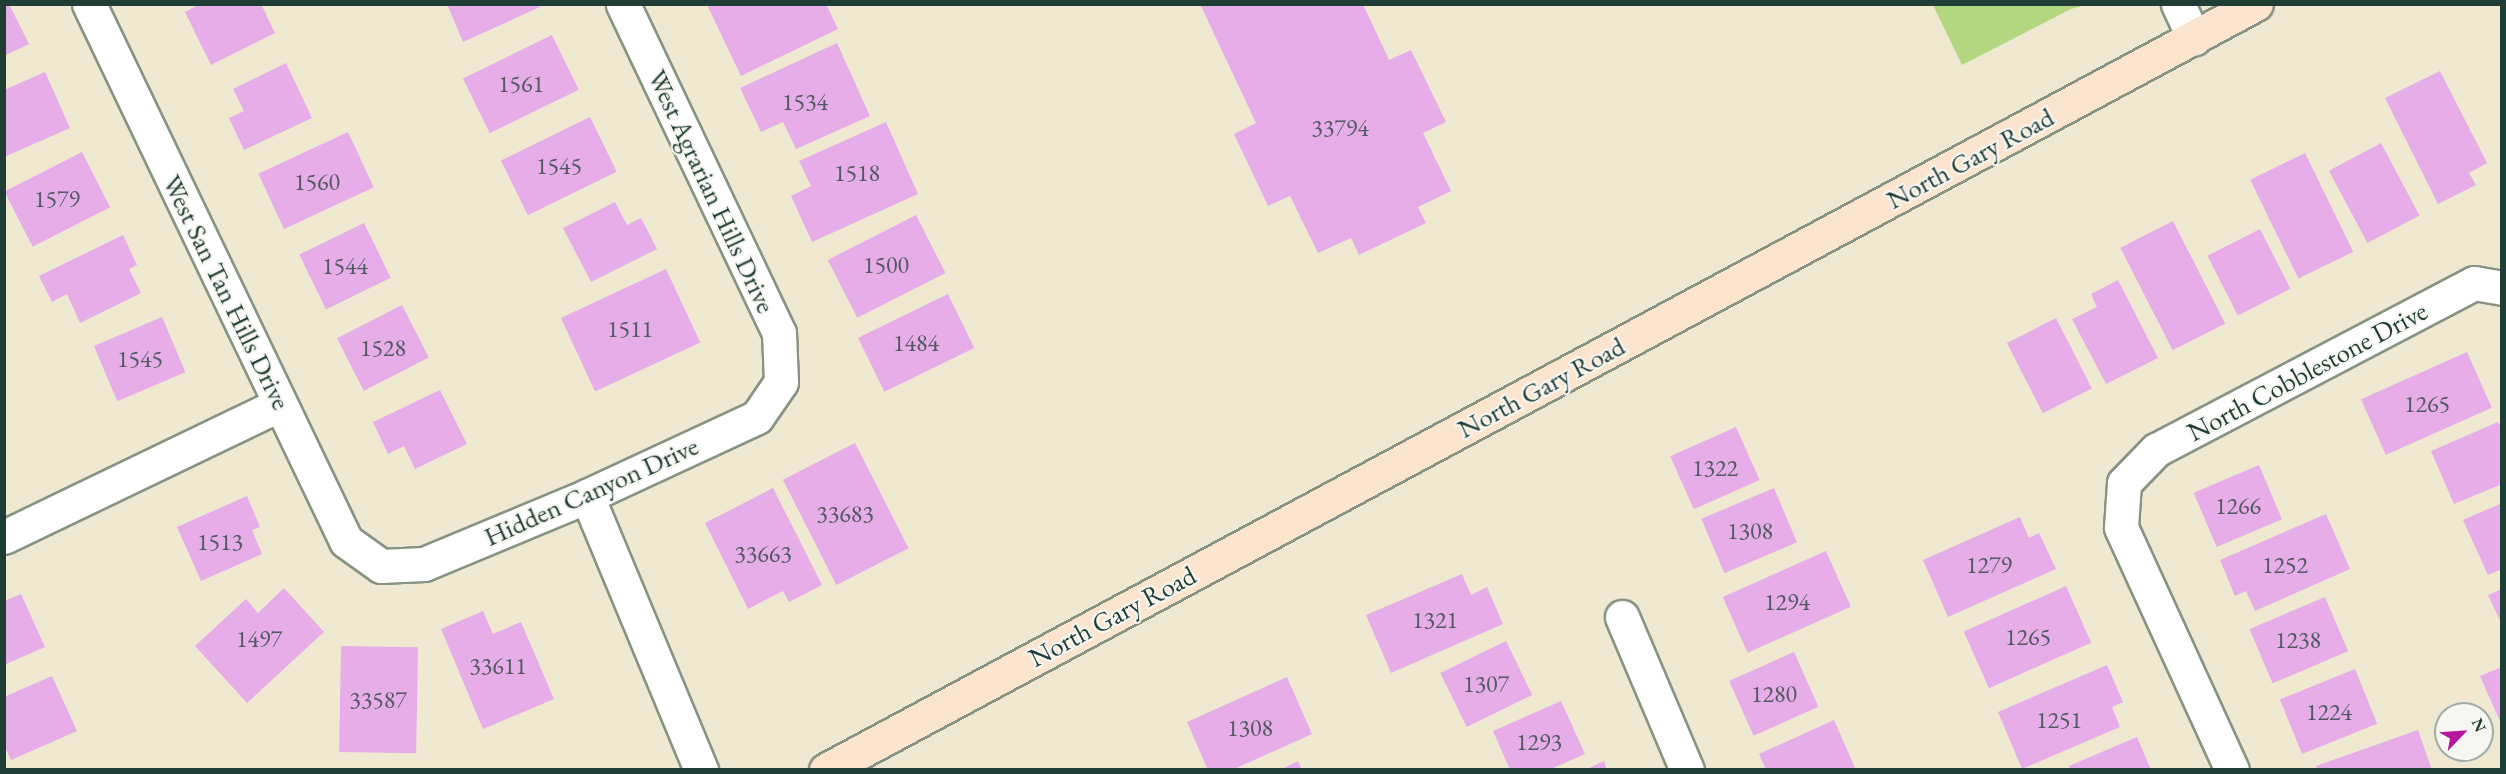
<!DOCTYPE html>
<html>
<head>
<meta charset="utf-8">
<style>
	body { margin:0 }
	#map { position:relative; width:2506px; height:774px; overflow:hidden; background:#efe9d2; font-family:"EB Garamond",serif }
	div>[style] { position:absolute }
	.green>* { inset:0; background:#b2d780 }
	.building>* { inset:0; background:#e6ade8; transform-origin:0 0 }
	.roads { filter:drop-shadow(2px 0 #879383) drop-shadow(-2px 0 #879383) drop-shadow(0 2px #879383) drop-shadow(0 -2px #879383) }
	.minor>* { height:33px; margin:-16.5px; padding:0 16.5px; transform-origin:16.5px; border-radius:16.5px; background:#fff }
	.secondary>* { height:33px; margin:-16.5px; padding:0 16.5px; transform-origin:16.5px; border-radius:16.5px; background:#fce5cf }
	span { translate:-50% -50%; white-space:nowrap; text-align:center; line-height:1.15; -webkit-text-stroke:4.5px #f6f6f2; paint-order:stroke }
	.number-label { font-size:24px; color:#515961 }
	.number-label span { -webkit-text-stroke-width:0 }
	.street-label { font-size:27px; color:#1f3d34 }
	.frame { position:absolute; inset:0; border:6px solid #1f3d34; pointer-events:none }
	.north { position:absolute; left:2434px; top:702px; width:60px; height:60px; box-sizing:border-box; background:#f6f6f2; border:2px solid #a0aca6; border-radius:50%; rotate:65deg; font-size:16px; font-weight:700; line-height:24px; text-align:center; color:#1f3d34 }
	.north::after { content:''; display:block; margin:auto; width:21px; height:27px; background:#b5179e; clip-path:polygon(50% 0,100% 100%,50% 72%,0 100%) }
</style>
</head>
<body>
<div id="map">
	<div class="green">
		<i style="clip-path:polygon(1933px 5px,2086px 5px,2071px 9px,1962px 65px)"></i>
	</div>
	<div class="building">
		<i style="clip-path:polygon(4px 4px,9px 4px,29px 44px,4px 56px)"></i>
		<i style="clip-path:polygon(200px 4px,261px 4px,275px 33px,211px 65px,185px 12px)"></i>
		<i style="clip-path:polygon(447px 4px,539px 4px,540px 7px,463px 42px)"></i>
		<i style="clip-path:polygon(712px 4px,826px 4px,838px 29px,741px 76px,708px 7px)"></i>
		<i style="clip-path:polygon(1200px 4px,1363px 4px,1389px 60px,1411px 50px,1446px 122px,1423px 133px,1451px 191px,1418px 207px,1426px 223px,1359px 255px,1351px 238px,1318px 253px,1290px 196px,1268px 206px,1234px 134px,1256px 123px)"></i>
		<i style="left:552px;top:35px;width:61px;height:99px;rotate:64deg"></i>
		<i style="clip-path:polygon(837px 43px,870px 116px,796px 149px,783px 122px,761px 132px,740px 88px)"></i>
		<i style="clip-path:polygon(286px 63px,312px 118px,244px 150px,229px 118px,244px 111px,233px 89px)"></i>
		<i style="clip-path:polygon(2440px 71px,2487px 163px,2469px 173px,2476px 185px,2438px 204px,2385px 98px)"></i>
		<i style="clip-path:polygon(45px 72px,70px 128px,4px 157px,4px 90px)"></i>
		<i style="left:590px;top:117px;width:61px;height:99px;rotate:64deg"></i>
		<i style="clip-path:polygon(886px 122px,918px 194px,812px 242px,791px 196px,811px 186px,799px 161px)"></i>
		<i style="left:348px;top:132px;width:61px;height:99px;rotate:65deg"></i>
		<i style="left:2381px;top:143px;width:82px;height:59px;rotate:62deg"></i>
		<i style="left:82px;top:152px;width:62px;height:87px;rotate:63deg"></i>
		<i style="left:2305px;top:153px;width:110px;height:61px;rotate:64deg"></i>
		<i style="clip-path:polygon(615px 202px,627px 225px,641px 218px,657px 249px,591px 282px,563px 228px)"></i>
		<i style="left:916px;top:215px;width:65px;height:99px;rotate:63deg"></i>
		<i style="left:2173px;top:221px;width:115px;height:59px;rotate:63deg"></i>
		<i style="left:364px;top:223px;width:61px;height:72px;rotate:64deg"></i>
		<i style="left:2260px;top:229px;width:67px;height:59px;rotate:63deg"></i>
		<i style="clip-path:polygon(123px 235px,137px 265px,129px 269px,141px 293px,80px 323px,67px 294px,52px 302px,39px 276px)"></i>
		<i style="left:666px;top:269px;width:81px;height:116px;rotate:65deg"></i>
		<i style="clip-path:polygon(2118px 280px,2158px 358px,2106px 384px,2072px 319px,2097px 307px,2091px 294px)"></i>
		<i style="left:948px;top:294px;width:60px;height:100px;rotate:64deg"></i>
		<i style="left:402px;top:305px;width:59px;height:73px;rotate:63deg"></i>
		<i style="left:162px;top:317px;width:60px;height:74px;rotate:67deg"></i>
		<i style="left:2056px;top:318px;width:79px;height:55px;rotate:63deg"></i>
		<i style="left:2467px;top:352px;width:61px;height:116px;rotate:66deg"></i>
		<i style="clip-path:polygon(440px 390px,467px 444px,415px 469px,404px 446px,388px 454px,373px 422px)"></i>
		<i style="clip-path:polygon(2498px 422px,2502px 429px,2502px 484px,2454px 504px,2431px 451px)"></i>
		<i style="left:1736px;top:427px;width:58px;height:72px;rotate:66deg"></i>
		<i style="left:855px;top:443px;width:118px;height:81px;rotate:63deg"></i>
		<i style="left:2259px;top:465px;width:59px;height:71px;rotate:67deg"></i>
		<i style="clip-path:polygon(773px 488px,822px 585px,789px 602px,783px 591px,748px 609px,705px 523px)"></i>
		<i style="left:1774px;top:488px;width:59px;height:79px;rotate:67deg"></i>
		<i style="clip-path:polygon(247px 496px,260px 527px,252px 530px,262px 554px,201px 581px,177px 527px)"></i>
		<i style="clip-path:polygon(2502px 503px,2502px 569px,2488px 575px,2463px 520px)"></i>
		<i style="clip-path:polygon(2326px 514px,2350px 569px,2255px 611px,2246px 591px,2235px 596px,2220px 560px)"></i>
		<i style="clip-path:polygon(2020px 517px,2029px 538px,2039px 533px,2056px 569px,1948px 617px,1923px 560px)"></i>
		<i style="left:1826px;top:551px;width:61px;height:113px;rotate:66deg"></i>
		<i style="clip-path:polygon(1462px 574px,1471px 595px,1487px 587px,1503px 624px,1391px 673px,1366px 615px)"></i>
		<i style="left:2066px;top:586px;width:62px;height:112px;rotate:66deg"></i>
		<i style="clip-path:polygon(284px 588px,324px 632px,247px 703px,195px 646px,246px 599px,258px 613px)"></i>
		<i style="clip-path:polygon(2502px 589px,2502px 625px,2488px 595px)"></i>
		<i style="clip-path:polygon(21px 594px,45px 647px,4px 665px,4px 601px)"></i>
		<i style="left:2325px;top:597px;width:59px;height:82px;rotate:67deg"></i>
		<i style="clip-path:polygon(483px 611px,493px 634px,521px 622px,554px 699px,483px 729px,441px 629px)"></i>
		<i style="left:1506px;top:641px;width:60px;height:73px;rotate:64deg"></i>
		<i style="left:341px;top:646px;width:77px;height:106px;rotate:1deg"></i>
		<i style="left:1794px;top:652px;width:60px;height:71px;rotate:66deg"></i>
		<i style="clip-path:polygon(2107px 665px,2123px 702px,2112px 707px,2120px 727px,2022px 769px,1998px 712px)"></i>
		<i style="clip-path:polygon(2502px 667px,2502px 726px,2480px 676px)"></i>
		<i style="left:2355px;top:669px;width:59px;height:81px;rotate:68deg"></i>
		<i style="clip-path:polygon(52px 676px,77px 731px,11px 760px,4px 745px,4px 697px)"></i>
		<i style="clip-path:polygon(1287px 677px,1312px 734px,1232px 770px,1208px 770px,1187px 722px)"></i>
		<i style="clip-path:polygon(1561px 701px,1585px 754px,1549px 770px,1510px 770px,1493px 731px)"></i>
		<i style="clip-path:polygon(1834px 720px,1856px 770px,1766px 770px,1759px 754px)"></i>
		<i style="clip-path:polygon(2418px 730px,2432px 770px,2318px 770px,2316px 766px)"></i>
		<i style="clip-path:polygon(2137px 737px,2151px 770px,2070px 770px,2069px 766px)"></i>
		<i style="clip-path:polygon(1298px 761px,1302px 770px,1280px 770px)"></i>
		<i style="clip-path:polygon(1604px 761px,1607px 770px,1585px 770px)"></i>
	</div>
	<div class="roads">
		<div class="minor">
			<i style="left:89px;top:4px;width:595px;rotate:64.42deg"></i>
			<i style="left:346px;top:541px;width:43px;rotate:35.5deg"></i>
			<i style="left:381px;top:566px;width:43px;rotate:-2.7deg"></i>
			<i style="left:424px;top:564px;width:177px;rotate:-22.6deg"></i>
			<i style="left:587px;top:496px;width:187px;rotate:-24.9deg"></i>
			<i style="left:757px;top:417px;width:42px;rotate:-55.6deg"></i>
			<i style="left:781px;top:382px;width:49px;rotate:-92.3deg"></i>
			<i style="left:779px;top:333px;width:364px;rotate:-115.4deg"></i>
			<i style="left:2178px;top:4px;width:38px;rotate:65deg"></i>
			<i style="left:587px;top:496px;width:297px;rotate:67.4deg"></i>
			<i style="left:4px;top:537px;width:306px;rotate:-25.7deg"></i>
			<i style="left:1622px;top:617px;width:166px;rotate:67deg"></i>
			<i style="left:2232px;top:770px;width:267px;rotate:-114.6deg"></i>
			<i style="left:2121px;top:527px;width:44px;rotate:-86.1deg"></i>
			<i style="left:2124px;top:483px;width:46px;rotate:-45.9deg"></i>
			<i style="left:2156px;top:450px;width:359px;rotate:-27.7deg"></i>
			<i style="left:2474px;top:283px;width:28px;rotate:10deg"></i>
		</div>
		<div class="secondary">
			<i style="left:826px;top:770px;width:1622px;rotate:-28.18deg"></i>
		</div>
	</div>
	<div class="number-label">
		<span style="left:521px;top:84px">1561</span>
		<span style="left:805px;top:102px">1534</span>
		<span style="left:1340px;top:128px">33794</span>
		<span style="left:559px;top:166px">1545</span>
		<span style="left:857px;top:173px">1518</span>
		<span style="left:317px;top:182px">1560</span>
		<span style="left:57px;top:199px">1579</span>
		<span style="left:886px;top:265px">1500</span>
		<span style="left:345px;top:266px">1544</span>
		<span style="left:630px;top:329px">1511</span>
		<span style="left:916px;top:343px">1484</span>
		<span style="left:383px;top:348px">1528</span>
		<span style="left:140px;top:359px">1545</span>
		<span style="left:2427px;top:404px">1265</span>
		<span style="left:1715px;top:468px">1322</span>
		<span style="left:2238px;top:506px">1266</span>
		<span style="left:845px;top:514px">33683</span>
		<span style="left:1750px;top:531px">1308</span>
		<span style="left:220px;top:542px">1513</span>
		<span style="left:763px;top:554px">33663</span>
		<span style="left:1989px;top:565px">1279</span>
		<span style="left:2285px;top:565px">1252</span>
		<span style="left:1787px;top:602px">1294</span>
		<span style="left:1435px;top:620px">1321</span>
		<span style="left:2028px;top:637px">1265</span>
		<span style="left:259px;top:639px">1497</span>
		<span style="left:2298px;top:640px">1238</span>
		<span style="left:498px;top:666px">33611</span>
		<span style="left:1486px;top:684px">1307</span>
		<span style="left:1774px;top:694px">1280</span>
		<span style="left:378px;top:700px">33587</span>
		<span style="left:2329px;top:712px">1224</span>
		<span style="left:2059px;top:720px">1251</span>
		<span style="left:1250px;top:728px">1308</span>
		<span style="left:1539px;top:742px">1293</span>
	</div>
	<div class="street-label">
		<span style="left:1970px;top:158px;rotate:-28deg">North Gary Road</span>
		<span style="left:712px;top:191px;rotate:65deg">West Agrarian Hills Drive</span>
		<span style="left:227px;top:292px;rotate:64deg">West San Tan Hills Drive</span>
		<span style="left:2307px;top:371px;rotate:-28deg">North Cobblestone Drive</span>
		<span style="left:1541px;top:387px;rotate:-28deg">North Gary Road</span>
		<span style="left:591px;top:491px;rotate:-24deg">Hidden Canyon Drive</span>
		<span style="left:1112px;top:616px;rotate:-28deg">North Gary Road</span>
	</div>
	<div class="frame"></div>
	<div class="north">N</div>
</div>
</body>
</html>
